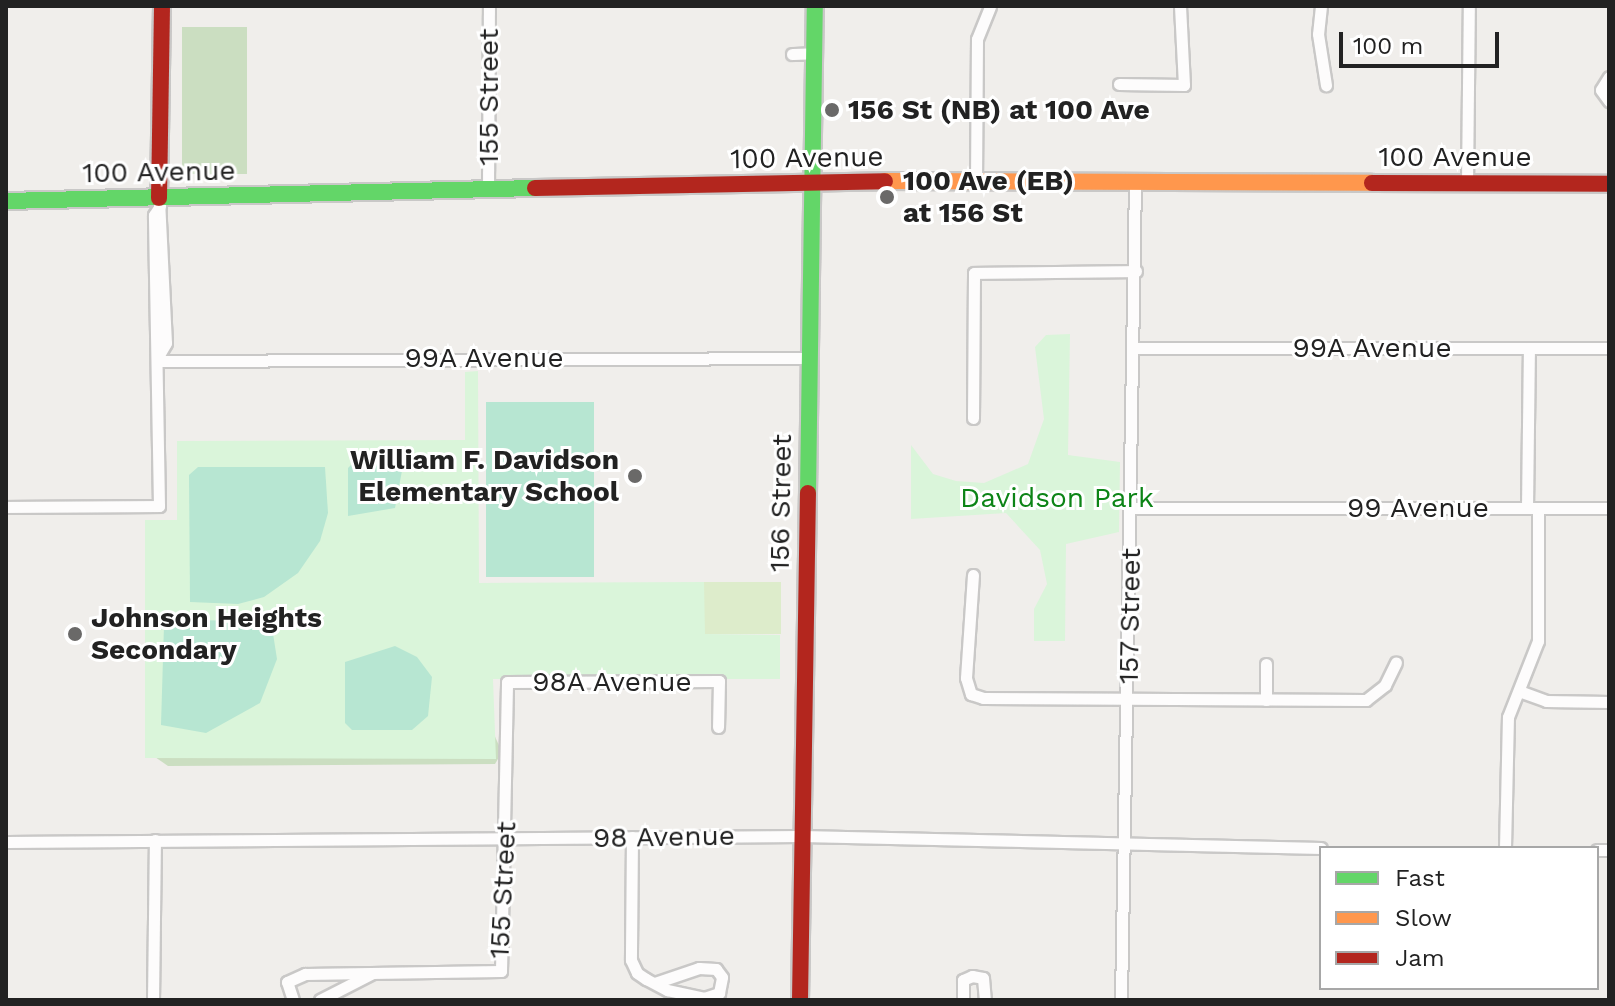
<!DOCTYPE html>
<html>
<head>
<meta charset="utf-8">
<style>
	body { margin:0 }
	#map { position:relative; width:1615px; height:1006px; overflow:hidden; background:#f0eeeb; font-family:"Work Sans",sans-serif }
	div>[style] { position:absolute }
	.grass>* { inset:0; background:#ddeccb; transform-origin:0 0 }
	.forest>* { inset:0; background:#cbdec1; transform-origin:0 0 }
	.park>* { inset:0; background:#daf5da }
	.pitch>* { inset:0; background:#b7e6d2; transform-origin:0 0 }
	.roads { filter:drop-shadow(2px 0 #c9c8c7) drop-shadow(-2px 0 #c9c8c7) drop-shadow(0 2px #c9c8c7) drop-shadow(0 -2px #c9c8c7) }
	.street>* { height:11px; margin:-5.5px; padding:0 5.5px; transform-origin:5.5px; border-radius:5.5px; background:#fdfcfc }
	.fast>* { height:16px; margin:-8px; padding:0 8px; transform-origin:8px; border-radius:8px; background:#63d668 }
	.slow>* { height:16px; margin:-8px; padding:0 8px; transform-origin:8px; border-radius:8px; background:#ff974d }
	.jam>* { height:16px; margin:-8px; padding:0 8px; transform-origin:8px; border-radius:8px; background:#b3261e }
	.dots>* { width:22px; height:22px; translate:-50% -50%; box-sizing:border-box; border:4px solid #fff; border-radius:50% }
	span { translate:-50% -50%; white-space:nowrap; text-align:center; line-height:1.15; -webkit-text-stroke:6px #fff; paint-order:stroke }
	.street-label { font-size:28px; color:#222 }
	.poi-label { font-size:28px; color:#222; font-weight:700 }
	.left { translate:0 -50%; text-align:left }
	.right { translate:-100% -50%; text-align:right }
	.park-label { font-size:28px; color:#0c8416 }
	.frame { position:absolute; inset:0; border:8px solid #222; pointer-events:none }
	.legend { position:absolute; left:1319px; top:846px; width:280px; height:144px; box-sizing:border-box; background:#fff; border:2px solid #a7a7a7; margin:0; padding:10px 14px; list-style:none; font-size:24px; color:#222 }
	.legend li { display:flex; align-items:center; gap:16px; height:40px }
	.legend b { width:40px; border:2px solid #a7a7a7 }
	.scale { position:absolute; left:1339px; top:32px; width:160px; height:36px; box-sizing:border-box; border:4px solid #222; border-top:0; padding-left:10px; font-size:24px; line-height:28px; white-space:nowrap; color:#222; -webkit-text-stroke:6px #fff; paint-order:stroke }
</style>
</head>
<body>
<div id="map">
	<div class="grass">
		<i style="left:704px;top:582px;width:77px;height:52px"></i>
	</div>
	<div class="forest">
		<i style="left:182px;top:27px;width:65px;height:147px"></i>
		<i style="clip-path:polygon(492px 730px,502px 752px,495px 764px,168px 766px,155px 757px)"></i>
	</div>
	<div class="park">
		<i style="clip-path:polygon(1070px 334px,1068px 455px,1120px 462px,1119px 532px,1066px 544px,1065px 641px,1034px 641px,1034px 609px,1047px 584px,1040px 550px,1006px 513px,911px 519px,911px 445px,933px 474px,956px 481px,984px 483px,1028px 464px,1044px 419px,1035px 347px,1046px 335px)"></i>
		<i style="clip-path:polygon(478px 371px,479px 583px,704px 582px,705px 634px,780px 635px,780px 679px,493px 679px,496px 759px,145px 758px,145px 520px,177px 520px,177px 441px,465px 440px,465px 372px)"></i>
	</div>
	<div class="pitch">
		<i style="left:594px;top:402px;width:175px;height:108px;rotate:90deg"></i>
		<i style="clip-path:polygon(356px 460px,404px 460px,395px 508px,348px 516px,348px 468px)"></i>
		<i style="clip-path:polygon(198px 467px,325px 467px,328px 513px,320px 541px,298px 573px,264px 597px,238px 604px,190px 602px,189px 475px)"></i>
		<i style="clip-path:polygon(169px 620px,271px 621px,277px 659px,260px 703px,206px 733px,161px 725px,164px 625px)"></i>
		<i style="clip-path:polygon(395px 646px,417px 657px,432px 677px,428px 716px,412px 730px,352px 730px,345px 723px,345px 662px)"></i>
	</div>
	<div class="roads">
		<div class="street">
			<i style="left:1321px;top:6px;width:28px;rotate:96deg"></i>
			<i style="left:1318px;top:34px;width:52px;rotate:81.1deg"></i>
			<i style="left:792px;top:54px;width:23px;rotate:-2deg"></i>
			<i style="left:1609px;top:77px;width:15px;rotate:122deg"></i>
			<i style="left:1601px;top:90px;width:14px;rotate:54deg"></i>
			<i style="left:1119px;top:84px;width:65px;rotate:0.9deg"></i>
			<i style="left:1184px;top:85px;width:79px;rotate:-92.9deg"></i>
			<i style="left:976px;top:182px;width:143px;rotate:-89.6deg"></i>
			<i style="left:977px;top:39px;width:35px;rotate:-68deg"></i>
			<i style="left:1467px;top:183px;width:177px;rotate:-89.4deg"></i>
			<i style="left:488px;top:189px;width:183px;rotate:-89.7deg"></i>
			<i style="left:1135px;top:348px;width:474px"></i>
			<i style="left:159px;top:355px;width:14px;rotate:-60deg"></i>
			<i style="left:166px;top:343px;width:141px;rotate:-92.8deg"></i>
			<i style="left:159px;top:361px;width:650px;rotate:-0.26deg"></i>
			<i style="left:973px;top:418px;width:145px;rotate:-89.6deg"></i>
			<i style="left:974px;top:273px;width:162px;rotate:-0.7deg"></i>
			<i style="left:6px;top:507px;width:153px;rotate:-0.4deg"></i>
			<i style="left:159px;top:506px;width:291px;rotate:-91deg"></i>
			<i style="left:154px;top:215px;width:11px;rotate:-56deg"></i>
			<i style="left:1132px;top:508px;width:477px"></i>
			<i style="left:1527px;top:508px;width:160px;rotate:-89.3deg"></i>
			<i style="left:973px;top:575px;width:103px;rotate:93.9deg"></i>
			<i style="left:966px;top:678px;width:17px;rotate:73deg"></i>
			<i style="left:971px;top:694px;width:13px;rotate:18deg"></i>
			<i style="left:983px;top:698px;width:383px;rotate:0.3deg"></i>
			<i style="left:1366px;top:700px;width:24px;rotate:-38deg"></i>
			<i style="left:1385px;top:685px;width:25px;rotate:-64deg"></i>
			<i style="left:1519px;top:691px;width:29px;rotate:20deg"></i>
			<i style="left:1546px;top:701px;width:63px;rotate:0.9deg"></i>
			<i style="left:1266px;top:700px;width:36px;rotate:-90deg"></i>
			<i style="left:632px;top:837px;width:123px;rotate:90.5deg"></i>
			<i style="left:631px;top:960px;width:14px;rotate:65deg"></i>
			<i style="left:637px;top:973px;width:11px;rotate:34deg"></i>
			<i style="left:646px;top:979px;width:24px;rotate:28deg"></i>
			<i style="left:667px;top:990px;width:38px;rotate:12deg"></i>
			<i style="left:704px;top:998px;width:16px;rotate:-18deg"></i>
			<i style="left:719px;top:993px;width:16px;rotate:-79deg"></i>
			<i style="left:722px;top:977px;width:10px;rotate:-127deg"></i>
			<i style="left:716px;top:969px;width:17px;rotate:-177deg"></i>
			<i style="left:699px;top:968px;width:46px;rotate:161.2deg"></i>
			<i style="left:6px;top:842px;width:796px;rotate:-0.43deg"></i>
			<i style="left:802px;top:836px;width:519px;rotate:1.32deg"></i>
			<i style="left:1505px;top:848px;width:131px;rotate:-88.7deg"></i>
			<i style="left:1508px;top:717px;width:82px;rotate:-68.5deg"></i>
			<i style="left:1538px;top:641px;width:133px;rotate:-90deg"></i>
			<i style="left:1597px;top:850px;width:12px"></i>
			<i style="left:153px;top:1000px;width:160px;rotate:-89.3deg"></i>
			<i style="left:293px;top:1000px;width:19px;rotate:-108deg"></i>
			<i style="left:287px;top:982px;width:20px;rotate:-24deg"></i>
			<i style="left:305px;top:974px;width:196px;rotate:-0.9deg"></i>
			<i style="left:501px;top:971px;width:289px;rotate:-88.8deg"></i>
			<i style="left:507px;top:682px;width:212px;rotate:-0.3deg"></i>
			<i style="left:719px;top:681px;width:46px;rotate:91.2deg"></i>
			<i style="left:320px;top:1000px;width:59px;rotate:-27deg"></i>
			<i style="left:963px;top:1000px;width:20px;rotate:-90deg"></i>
			<i style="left:963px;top:980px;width:10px;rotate:-24deg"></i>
			<i style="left:972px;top:976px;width:11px;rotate:10deg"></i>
			<i style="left:983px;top:978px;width:22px;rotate:85deg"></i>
			<i style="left:1121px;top:1000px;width:817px;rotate:-89.02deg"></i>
		</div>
		<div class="fast">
			<i style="left:6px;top:201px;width:529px;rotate:-1.41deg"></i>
			<i style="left:808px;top:493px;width:487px;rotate:-89.2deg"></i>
		</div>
		<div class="slow">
			<i style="left:885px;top:181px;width:487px;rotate:0.2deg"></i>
		</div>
		<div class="jam">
			<i style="left:1372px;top:183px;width:237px;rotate:0.2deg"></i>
			<i style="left:535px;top:188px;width:350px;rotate:-1.1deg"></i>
			<i style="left:159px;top:198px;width:192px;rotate:-89.1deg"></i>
			<i style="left:800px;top:1000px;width:507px;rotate:-89.1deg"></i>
		</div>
	</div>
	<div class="dots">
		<i style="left:832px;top:110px;background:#6a6968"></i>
		<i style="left:887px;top:197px;background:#6a6968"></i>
		<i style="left:635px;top:476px;background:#6a6968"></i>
		<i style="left:75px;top:634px;background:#6a6968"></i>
	</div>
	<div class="street-label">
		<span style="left:489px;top:97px;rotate:-90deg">155 Street</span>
		<span style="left:1455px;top:157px">100 Avenue</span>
		<span style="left:807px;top:158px;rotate:-1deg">100 Avenue</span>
		<span style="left:159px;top:172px;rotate:-1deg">100 Avenue</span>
		<span style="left:1372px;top:348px">99A Avenue</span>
		<span style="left:484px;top:358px">99A Avenue</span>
		<span style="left:781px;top:503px;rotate:-89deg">156 Street</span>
		<span style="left:1418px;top:508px">99 Avenue</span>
		<span style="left:1130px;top:616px;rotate:-89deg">157 Street</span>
		<span style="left:612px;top:682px">98A Avenue</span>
		<span style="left:664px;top:837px;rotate:-1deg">98 Avenue</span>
		<span style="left:503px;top:890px;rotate:-87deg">155 Street</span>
	</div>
	<div class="poi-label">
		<span class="left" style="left:848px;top:110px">156 St (NB) at 100 Ave</span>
		<span class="left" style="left:903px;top:197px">100 Ave (EB)<br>at 156 St</span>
		<span class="right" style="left:619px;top:476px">William F. Davidson<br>Elementary School</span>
		<span class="left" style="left:91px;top:634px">Johnson Heights<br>Secondary</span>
	</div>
	<div class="park-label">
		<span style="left:1057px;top:498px">Davidson Park</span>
	</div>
	<div class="frame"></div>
	<ul class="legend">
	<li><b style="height:10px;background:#63d668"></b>Fast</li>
	<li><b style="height:10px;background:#ff974d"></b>Slow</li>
	<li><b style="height:10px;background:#b3261e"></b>Jam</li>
	</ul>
	<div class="scale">100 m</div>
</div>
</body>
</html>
